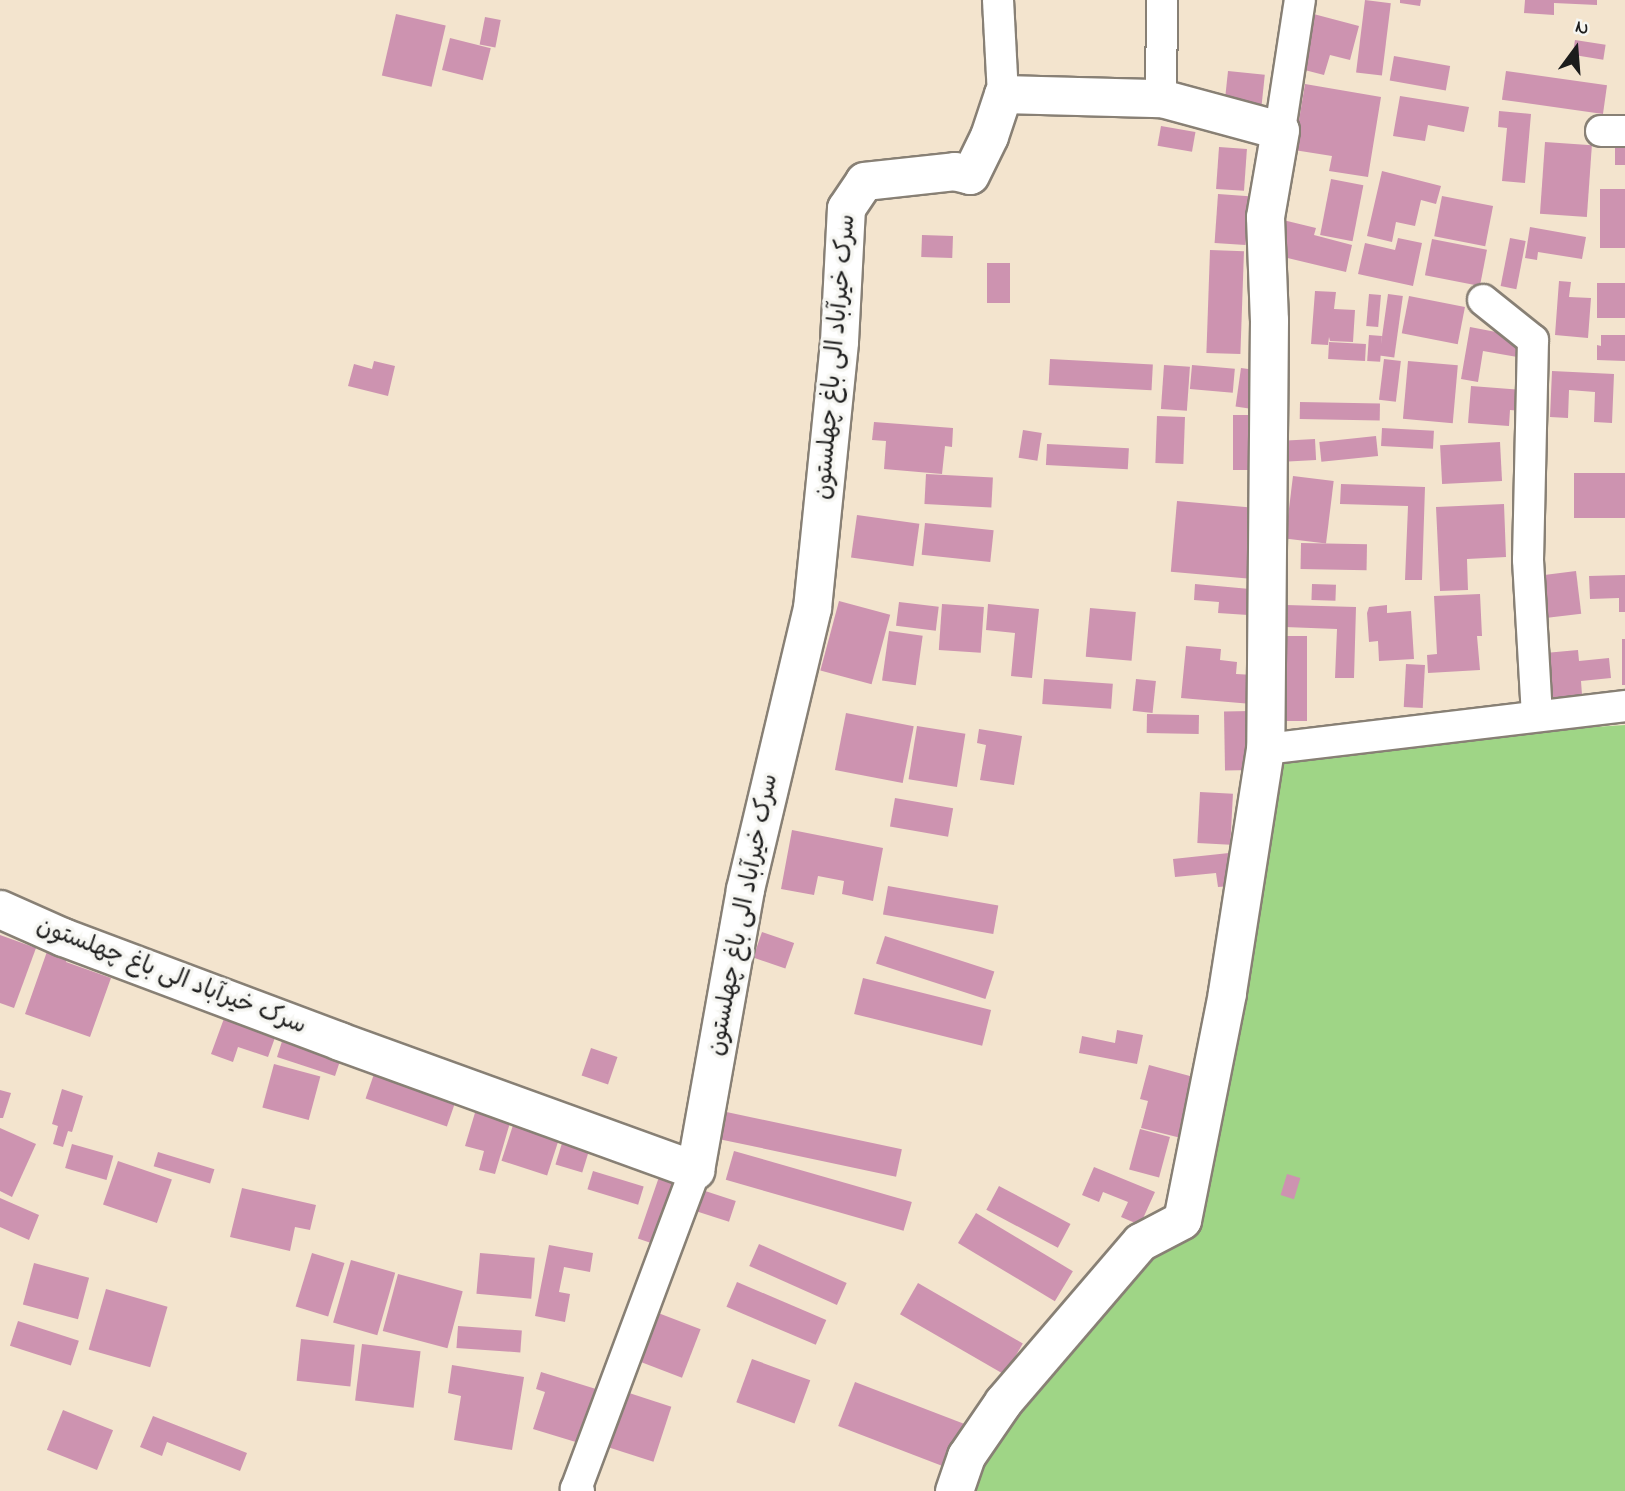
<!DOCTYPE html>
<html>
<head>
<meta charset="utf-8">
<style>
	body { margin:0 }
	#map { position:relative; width:1625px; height:1491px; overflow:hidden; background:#f3e4ce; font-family:"Indie Flower","Playpen Sans Arabic",sans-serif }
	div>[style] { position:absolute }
	.green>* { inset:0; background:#9fd586 }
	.building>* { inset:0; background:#cd93b0; transform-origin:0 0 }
	.roads { filter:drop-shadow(2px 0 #888075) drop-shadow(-2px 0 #888075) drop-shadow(0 2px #888075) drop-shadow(0 -2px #888075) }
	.minor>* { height:30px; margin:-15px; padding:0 15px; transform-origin:15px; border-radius:15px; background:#fff }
	.tertiary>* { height:37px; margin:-18.5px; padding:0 18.5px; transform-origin:18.5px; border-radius:18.5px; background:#fff }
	span { translate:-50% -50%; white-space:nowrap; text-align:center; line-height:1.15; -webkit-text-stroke:7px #f6f6f2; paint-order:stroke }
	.street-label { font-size:24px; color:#1c1c1c }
	.north { position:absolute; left:1541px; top:14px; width:70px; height:70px; -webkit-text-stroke:5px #f6f6f2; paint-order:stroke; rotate:16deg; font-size:19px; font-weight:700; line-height:28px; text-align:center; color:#1c1c1c }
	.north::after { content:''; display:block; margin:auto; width:24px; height:32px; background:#1c1c1c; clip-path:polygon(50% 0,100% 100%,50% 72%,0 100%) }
</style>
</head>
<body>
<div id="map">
	<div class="green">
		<i style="clip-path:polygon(1625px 725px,1625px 1491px,954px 1491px,966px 1456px,1182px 1220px,1265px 749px)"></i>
	</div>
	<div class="building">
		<i style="left:1365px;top:0;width:26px;height:73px;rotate:7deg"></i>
		<i style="clip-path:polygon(1400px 0,1421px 0,1420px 6px,1400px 3px)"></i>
		<i style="clip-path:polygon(1525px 0,1597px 0,1597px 5px,1554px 3px,1554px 15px,1524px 13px)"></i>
		<i style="clip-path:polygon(1306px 12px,1359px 26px,1350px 60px,1330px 55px,1324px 75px,1293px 67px)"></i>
		<i style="left:396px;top:14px;width:51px;height:63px;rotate:13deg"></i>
		<i style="left:485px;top:17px;width:16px;height:28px;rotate:11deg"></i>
		<i style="left:450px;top:38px;width:42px;height:33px;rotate:14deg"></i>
		<i style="left:1575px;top:40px;width:31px;height:15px;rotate:9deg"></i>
		<i style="left:1394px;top:56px;width:57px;height:25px;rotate:10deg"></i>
		<i style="left:1228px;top:71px;width:37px;height:31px;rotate:6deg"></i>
		<i style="left:1506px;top:71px;width:102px;height:29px;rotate:8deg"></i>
		<i style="clip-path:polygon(1305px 84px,1381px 97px,1368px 177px,1329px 171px,1332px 156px,1294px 150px)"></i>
		<i style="clip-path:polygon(1400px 96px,1469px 107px,1464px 132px,1428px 125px,1425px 141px,1393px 136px)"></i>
		<i style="clip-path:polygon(1499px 111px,1531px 114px,1525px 183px,1502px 181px,1507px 128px,1498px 127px)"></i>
		<i style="left:1161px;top:126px;width:35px;height:20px;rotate:10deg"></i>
		<i style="left:1615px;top:139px;width:10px;height:26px"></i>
		<i style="left:1545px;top:142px;width:47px;height:72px;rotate:4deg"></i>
		<i style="left:1219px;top:147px;width:28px;height:42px;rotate:4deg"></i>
		<i style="clip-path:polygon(1382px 171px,1441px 186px,1436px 204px,1421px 200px,1415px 226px,1396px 222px,1392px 242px,1367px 236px)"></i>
		<i style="left:1331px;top:179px;width:33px;height:57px;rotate:11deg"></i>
		<i style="left:1600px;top:189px;width:25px;height:59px"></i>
		<i style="left:1218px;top:194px;width:31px;height:49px;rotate:4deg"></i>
		<i style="left:1442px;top:196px;width:52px;height:41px;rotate:11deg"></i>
		<i style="clip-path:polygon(1283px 220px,1316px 228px,1314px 235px,1352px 245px,1346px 272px,1275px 255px)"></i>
		<i style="clip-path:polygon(1530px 227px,1586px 237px,1582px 259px,1538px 252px,1537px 260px,1525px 258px)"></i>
		<i style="left:922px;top:235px;width:31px;height:22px;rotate:2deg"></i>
		<i style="clip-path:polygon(1398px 238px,1422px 243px,1413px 286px,1358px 274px,1365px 243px,1395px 250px)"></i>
		<i style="left:1510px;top:238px;width:16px;height:49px;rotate:11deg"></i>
		<i style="left:1432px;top:239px;width:56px;height:37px;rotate:11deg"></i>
		<i style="left:1210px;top:250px;width:34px;height:103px;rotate:2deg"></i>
		<i style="left:987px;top:263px;width:23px;height:40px"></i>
		<i style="clip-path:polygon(1559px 281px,1571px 282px,1569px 297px,1591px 298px,1588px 338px,1555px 335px)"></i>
		<i style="left:1597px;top:283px;width:28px;height:35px"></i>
		<i style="clip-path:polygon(1315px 291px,1336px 292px,1334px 309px,1355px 310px,1353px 342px,1330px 341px,1329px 337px,1328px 345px,1311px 344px)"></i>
		<i style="left:1369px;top:294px;width:12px;height:32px;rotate:5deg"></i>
		<i style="left:1388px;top:294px;width:15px;height:62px;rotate:8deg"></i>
		<i style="left:1409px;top:296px;width:57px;height:38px;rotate:11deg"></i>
		<i style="clip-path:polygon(1470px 327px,1496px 332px,1525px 348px,1523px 358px,1483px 351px,1478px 382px,1461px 379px)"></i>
		<i style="left:1369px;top:335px;width:13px;height:26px;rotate:4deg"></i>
		<i style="clip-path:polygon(1601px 335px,1625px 335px,1625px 361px,1597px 360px,1597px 345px,1601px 346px)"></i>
		<i style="left:1329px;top:342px;width:37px;height:17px;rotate:3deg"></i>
		<i style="left:1050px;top:359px;width:103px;height:26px;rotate:3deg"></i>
		<i style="left:1384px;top:359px;width:17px;height:41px;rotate:7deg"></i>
		<i style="clip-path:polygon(374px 361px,395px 366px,388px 396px,348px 386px,354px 364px,372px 369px)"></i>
		<i style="left:1408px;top:361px;width:50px;height:58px;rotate:5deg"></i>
		<i style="left:1164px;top:365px;width:26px;height:44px;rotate:4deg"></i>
		<i style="left:1192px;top:365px;width:43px;height:24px;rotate:5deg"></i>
		<i style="left:1241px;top:368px;width:22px;height:39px;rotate:8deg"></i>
		<i style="clip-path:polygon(1552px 371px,1614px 374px,1612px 423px,1594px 422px,1595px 392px,1569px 390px,1568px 418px,1550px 417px)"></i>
		<i style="clip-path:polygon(1471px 386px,1523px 390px,1522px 411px,1510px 410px,1509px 426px,1468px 423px)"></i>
		<i style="left:1300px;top:402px;width:80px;height:17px;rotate:1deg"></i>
		<i style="left:1233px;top:415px;width:23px;height:55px"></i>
		<i style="left:1157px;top:416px;width:28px;height:47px;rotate:2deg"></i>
		<i style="clip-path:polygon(874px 422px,953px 428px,952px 447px,945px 446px,942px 474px,884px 469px,886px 441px,872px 440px)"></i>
		<i style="left:1382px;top:428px;width:52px;height:18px;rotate:3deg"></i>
		<i style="left:1023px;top:430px;width:19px;height:28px;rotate:9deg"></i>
		<i style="left:1376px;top:436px;width:20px;height:57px;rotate:84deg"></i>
		<i style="left:1315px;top:439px;width:21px;height:28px;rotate:87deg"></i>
		<i style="left:1500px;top:442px;width:39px;height:60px;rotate:87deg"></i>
		<i style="left:1047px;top:444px;width:82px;height:21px;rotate:3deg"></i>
		<i style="left:1625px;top:473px;width:45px;height:51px;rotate:90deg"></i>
		<i style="left:926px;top:474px;width:67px;height:30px;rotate:3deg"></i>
		<i style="left:1293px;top:476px;width:41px;height:63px;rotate:7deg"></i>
		<i style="clip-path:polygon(1341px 484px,1425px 487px,1422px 580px,1405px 580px,1408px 506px,1340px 504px)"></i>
		<i style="left:1177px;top:501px;width:77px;height:71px;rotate:5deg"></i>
		<i style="clip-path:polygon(1504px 504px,1506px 557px,1467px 559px,1468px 590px,1440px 591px,1436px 507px)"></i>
		<i style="left:857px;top:515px;width:63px;height:43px;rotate:8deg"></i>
		<i style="left:925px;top:523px;width:69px;height:32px;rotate:6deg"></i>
		<i style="left:1301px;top:543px;width:66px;height:26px;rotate:1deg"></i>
		<i style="left:1576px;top:571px;width:43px;height:34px;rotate:83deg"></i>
		<i style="clip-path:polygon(1625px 575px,1625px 612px,1619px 612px,1619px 598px,1590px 599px,1589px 576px)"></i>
		<i style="clip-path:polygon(1195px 584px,1250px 589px,1248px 615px,1218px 613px,1219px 602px,1194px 600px)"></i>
		<i style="left:1312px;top:584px;width:24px;height:16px;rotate:2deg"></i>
		<i style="clip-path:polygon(1480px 594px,1482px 636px,1477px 636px,1480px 670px,1428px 673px,1427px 655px,1437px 654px,1434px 596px)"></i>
		<i style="left:839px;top:601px;width:53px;height:72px;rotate:15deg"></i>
		<i style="left:899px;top:602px;width:40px;height:24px;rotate:7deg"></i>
		<i style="left:942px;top:604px;width:42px;height:46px;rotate:4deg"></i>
		<i style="clip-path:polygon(988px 604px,1039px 609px,1032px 678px,1011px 676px,1015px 633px,986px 630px)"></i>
		<i style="clip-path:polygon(1286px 605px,1356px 607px,1354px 678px,1335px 678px,1337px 629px,1285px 627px)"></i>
		<i style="clip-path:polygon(1387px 605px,1387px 613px,1411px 611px,1414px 659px,1379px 661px,1378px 641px,1369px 642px,1367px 613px,1369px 607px)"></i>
		<i style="left:1090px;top:608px;width:46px;height:49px;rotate:5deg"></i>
		<i style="left:889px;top:631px;width:34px;height:50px;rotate:8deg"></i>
		<i style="left:1280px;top:636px;width:27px;height:85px"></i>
		<i style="left:1622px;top:639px;width:3px;height:46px"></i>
		<i style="clip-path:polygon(1186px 646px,1221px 649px,1220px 660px,1237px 662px,1236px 674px,1254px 675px,1252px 704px,1181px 698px)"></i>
		<i style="clip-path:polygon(1578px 650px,1579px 661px,1609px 658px,1611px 678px,1581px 681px,1582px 695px,1550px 698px,1545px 653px)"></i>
		<i style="left:1406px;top:664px;width:19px;height:43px;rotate:3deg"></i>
		<i style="left:1044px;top:679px;width:69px;height:25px;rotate:4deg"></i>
		<i style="left:1136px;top:679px;width:20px;height:32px;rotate:6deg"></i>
		<i style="left:1251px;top:711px;width:59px;height:27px;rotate:89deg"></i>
		<i style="left:846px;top:713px;width:69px;height:58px;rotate:11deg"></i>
		<i style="left:1147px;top:714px;width:52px;height:19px;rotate:1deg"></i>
		<i style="left:917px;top:726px;width:49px;height:54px;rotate:9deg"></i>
		<i style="clip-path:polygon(979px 729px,1022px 736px,1014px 785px,980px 780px,986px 745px,977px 743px)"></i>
		<i style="left:1200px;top:792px;width:33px;height:51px;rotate:3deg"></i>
		<i style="left:895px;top:798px;width:59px;height:29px;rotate:10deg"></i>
		<i style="clip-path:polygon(792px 830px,883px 848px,873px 901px,842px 894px,844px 881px,818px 876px,814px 895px,781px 889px)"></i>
		<i style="clip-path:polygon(1229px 853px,1232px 886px,1218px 887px,1216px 873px,1175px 877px,1173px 859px)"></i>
		<i style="left:888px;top:886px;width:112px;height:29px;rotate:10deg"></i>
		<i style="left:762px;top:932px;width:34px;height:27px;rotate:19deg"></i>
		<i style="clip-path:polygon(0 935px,36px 948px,14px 1008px,0 1003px)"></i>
		<i style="left:885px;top:936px;width:115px;height:29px;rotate:18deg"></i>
		<i style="clip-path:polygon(50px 943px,70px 950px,66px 962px,111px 978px,90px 1037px,25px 1014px)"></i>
		<i style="left:863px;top:978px;width:132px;height:37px;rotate:14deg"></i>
		<i style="clip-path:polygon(226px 1013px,277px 1032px,268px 1057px,238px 1047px,233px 1062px,211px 1054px)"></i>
		<i style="clip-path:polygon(1117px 1030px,1143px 1035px,1137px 1064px,1079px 1053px,1082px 1036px,1115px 1043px)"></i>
		<i style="clip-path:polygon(284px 1035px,316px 1046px,314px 1052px,340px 1061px,335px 1076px,277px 1057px)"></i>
		<i style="left:591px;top:1048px;width:28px;height:29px;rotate:19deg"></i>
		<i style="left:274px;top:1064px;width:48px;height:45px;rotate:15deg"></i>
		<i style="clip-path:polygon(1149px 1065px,1201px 1079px,1185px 1139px,1141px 1128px,1148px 1101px,1140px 1099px)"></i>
		<i style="left:375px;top:1071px;width:86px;height:29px;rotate:19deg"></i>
		<i style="clip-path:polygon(62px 1089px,83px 1096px,72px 1132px,68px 1131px,63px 1147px,53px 1144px,58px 1126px,52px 1124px)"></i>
		<i style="clip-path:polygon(0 1090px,11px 1093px,3px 1118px,0 1118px)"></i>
		<i style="clip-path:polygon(477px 1106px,512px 1116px,495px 1174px,479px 1170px,484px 1151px,465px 1146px)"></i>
		<i style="left:717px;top:1110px;width:189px;height:28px;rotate:12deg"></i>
		<i style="left:516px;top:1116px;width:48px;height:47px;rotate:18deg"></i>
		<i style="clip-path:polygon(0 1128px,36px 1144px,12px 1197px,0 1191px)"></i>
		<i style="left:1140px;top:1129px;width:31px;height:42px;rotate:15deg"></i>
		<i style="left:566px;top:1130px;width:28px;height:36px;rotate:17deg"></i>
		<i style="left:72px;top:1144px;width:43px;height:25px;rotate:16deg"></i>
		<i style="left:734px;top:1151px;width:185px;height:30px;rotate:16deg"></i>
		<i style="left:158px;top:1152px;width:59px;height:15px;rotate:17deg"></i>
		<i style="left:118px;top:1161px;width:57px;height:46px;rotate:19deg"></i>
		<i style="clip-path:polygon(1094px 1167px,1155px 1192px,1140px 1225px,1121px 1217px,1128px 1202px,1103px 1192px,1099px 1202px,1082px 1195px)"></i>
		<i style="left:593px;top:1171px;width:53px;height:19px;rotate:17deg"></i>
		<i style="left:1287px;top:1174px;width:14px;height:22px;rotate:17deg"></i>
		<i style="left:659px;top:1177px;width:28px;height:65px;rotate:19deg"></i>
		<i style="left:999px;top:1186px;width:81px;height:27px;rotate:28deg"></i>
		<i style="left:693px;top:1187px;width:45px;height:22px;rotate:18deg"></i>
		<i style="clip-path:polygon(242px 1188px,316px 1205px,310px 1230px,295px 1227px,290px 1251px,230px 1237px)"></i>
		<i style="clip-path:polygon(0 1198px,39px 1215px,29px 1240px,0 1227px)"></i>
		<i style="left:976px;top:1213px;width:113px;height:35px;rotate:31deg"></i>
		<i style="left:759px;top:1244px;width:96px;height:24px;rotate:24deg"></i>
		<i style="clip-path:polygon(549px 1245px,593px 1253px,590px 1272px,564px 1267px,559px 1292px,570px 1294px,565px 1322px,535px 1316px)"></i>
		<i style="left:312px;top:1253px;width:34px;height:56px;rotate:17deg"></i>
		<i style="left:480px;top:1253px;width:55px;height:41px;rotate:5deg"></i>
		<i style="left:351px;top:1260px;width:46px;height:65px;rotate:16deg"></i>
		<i style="left:34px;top:1263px;width:57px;height:43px;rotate:15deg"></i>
		<i style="left:398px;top:1274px;width:67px;height:59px;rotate:15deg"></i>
		<i style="left:737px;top:1282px;width:97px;height:27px;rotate:23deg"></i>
		<i style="left:918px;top:1283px;width:121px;height:36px;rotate:30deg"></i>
		<i style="left:106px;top:1289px;width:64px;height:63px;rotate:16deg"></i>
		<i style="left:653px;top:1311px;width:51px;height:52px;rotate:21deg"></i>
		<i style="left:18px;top:1321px;width:64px;height:26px;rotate:18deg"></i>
		<i style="left:458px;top:1326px;width:64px;height:22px;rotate:4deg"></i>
		<i style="left:301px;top:1339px;width:54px;height:42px;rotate:6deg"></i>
		<i style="left:362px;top:1344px;width:59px;height:57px;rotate:7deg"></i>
		<i style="left:752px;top:1359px;width:62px;height:46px;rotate:20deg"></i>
		<i style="clip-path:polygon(452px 1365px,524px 1377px,512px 1450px,454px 1440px,461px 1396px,448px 1393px)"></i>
		<i style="clip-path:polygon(541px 1372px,596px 1389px,579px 1443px,533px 1429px,545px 1392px,536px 1389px)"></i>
		<i style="left:855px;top:1382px;width:125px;height:47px;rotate:21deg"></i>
		<i style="left:620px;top:1390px;width:54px;height:58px;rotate:18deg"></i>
		<i style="left:63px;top:1410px;width:54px;height:43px;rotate:22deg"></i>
		<i style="clip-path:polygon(153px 1416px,247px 1453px,240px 1471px,167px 1442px,162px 1456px,140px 1447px)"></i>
	</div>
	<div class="roads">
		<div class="minor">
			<i style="left:998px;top:0;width:94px;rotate:87deg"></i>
			<i style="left:1161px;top:98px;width:98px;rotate:-89.4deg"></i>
			<i style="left:1280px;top:130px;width:132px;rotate:-81.3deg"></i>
			<i style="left:1601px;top:131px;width:24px"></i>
			<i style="left:1483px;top:300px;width:64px;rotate:38.7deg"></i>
			<i style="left:1533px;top:340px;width:220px;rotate:91.3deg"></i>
			<i style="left:1528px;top:560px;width:155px;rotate:86.7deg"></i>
			<i style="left:1265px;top:749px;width:363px;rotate:-6.8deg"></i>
			<i style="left:579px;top:1491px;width:4px;rotate:-146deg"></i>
			<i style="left:576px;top:1489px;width:340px;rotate:-69.5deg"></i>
		</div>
		<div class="tertiary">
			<i style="left:0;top:909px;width:69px;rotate:24deg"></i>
			<i style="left:63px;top:937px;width:295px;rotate:20.6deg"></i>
			<i style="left:339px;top:1041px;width:379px;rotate:19.9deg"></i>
			<i style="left:695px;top:1170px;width:285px;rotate:-79.9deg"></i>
			<i style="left:745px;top:889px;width:289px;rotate:-76.6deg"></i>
			<i style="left:812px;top:608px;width:268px;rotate:-84.2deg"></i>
			<i style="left:839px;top:341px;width:133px;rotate:-87deg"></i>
			<i style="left:846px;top:208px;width:32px;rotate:-56deg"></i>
			<i style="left:864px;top:181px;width:91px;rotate:-6.3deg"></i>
			<i style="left:954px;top:171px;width:16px;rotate:14deg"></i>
			<i style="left:970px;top:175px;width:43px;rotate:-64deg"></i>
			<i style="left:989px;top:136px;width:44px;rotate:-71.6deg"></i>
			<i style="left:1003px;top:94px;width:158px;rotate:1.5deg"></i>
			<i style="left:1161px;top:98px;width:123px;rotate:15.1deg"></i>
			<i style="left:1280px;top:130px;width:88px;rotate:99.8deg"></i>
			<i style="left:1265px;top:217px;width:103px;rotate:87.8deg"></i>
			<i style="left:1269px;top:320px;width:429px;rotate:90.5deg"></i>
			<i style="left:1265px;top:749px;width:247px;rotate:98.9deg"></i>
			<i style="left:1227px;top:993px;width:231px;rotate:101.2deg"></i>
			<i style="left:1182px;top:1220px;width:47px;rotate:152.4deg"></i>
			<i style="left:1140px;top:1242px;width:211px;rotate:130.6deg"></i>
			<i style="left:1003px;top:1402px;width:65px;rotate:124.4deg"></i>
			<i style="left:966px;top:1456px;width:37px;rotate:109deg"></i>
		</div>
	</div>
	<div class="street-label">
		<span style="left:836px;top:357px;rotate:-85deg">سرک خیرآباد الی باغ چهلستون</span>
		<span style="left:744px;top:915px;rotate:-79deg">سرک خیرآباد الی باغ چهلستون</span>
		<span style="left:171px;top:977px;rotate:21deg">سرک خیرآباد الی باغ چهلستون</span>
	</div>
	<div class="north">N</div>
</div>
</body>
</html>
